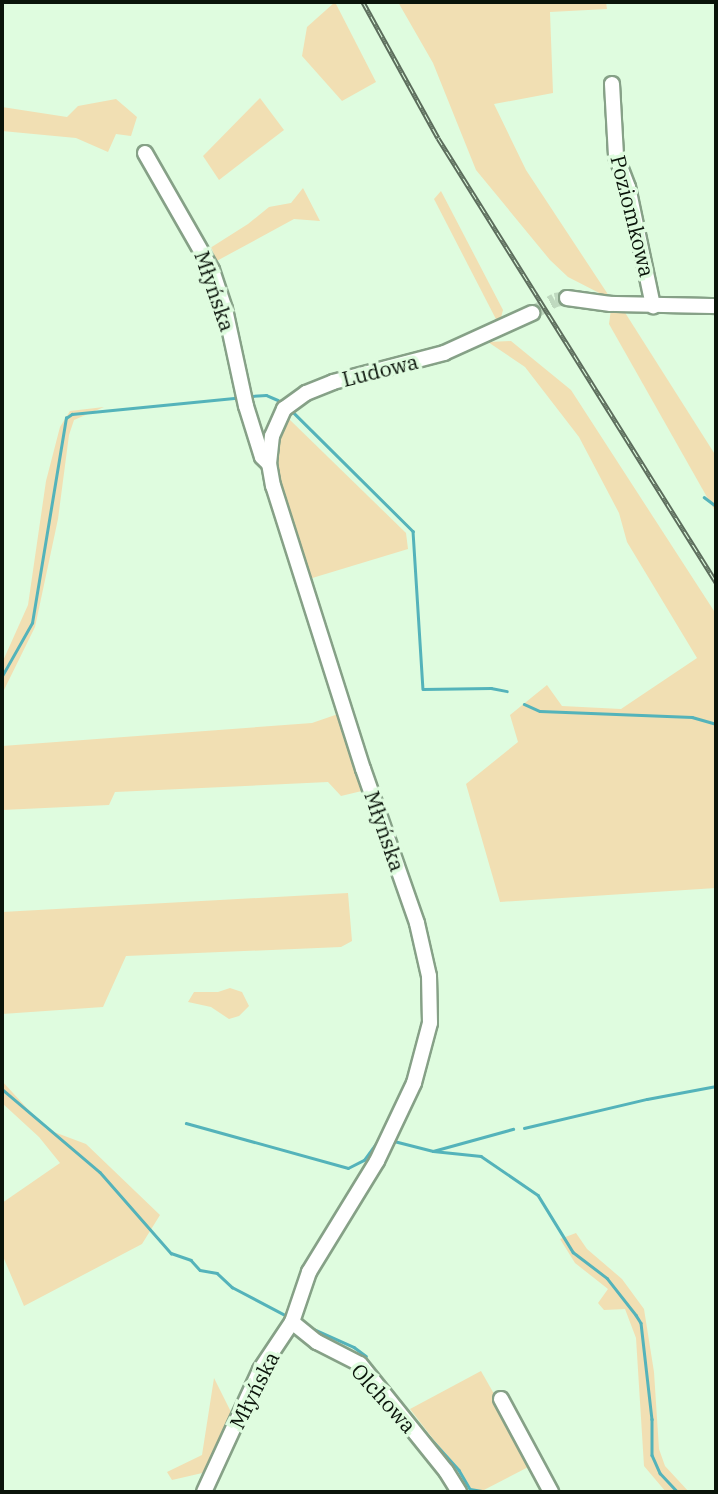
<!DOCTYPE html>
<html>
<head>
<meta charset="utf-8">
<style>
	body { margin:0 }
	#map { position:relative; width:718px; height:1494px; overflow:hidden; background:#dffcdf; font-family:"IBM Plex Serif",serif }
	div>[style] { position:absolute }
	.green>* { inset:0; background:#f1dfb3 }
	.stream>* { height:2.5px; margin:-1.25px; padding:0 1.25px; transform-origin:1.25px; border-radius:1.25px; background:#54b3ba }
	.minor-tunnel>* { height:14px; margin-top:-7px; transform-origin:0; background:repeating-linear-gradient(90deg,#bfd9bf 0 14px,transparent 0 21px) }
	.roads { filter:drop-shadow(2px 0 #86a187) drop-shadow(-2px 0 #86a187) drop-shadow(0 2px #86a187) drop-shadow(0 -2px #86a187) }
	.minor>* { height:14px; margin:-7px; padding:0 7px; transform-origin:7px; border-radius:7px; background:#fff }
	.rail>* { height:5px; margin-top:-2.5px; transform-origin:0; background:repeating-linear-gradient(90deg,#dffcdf 0 8px,#5c6d5c 0 16px); box-sizing:border-box; border-block:2px solid #5c6d5c }
	span { translate:-50% -50%; white-space:nowrap; text-align:center; line-height:1.15; -webkit-text-stroke:7px #dffcdf; paint-order:stroke }
	.street-label { font-size:21px; color:#0a140a }
	.frame { position:absolute; inset:0; border:4px solid #0a140a; pointer-events:none }
</style>
</head>
<body>
<div id="map">
	<div class="green">
		<i style="clip-path:polygon(335px 2px,376px 82px,342px 101px,302px 56px,307px 27px)"></i>
		<i style="clip-path:polygon(398px 2px,606px 2px,607px 9px,550px 12px,553px 93px,494px 104px,526px 170px,611px 299px,568px 277px,550px 260px,476px 170px,433px 63px)"></i>
		<i style="clip-path:polygon(260px 98px,284px 130px,219px 180px,203px 156px)"></i>
		<i style="clip-path:polygon(116px 99px,137px 117px,131px 136px,116px 134px,108px 152px,76px 138px,2px 131px,2px 107px,67px 117px,78px 106px)"></i>
		<i style="clip-path:polygon(303px 188px,320px 221px,294px 219px,213px 263px,207px 250px,248px 224px,269px 207px,291px 203px)"></i>
		<i style="clip-path:polygon(441px 191px,503px 310px,499px 325px,434px 199px)"></i>
		<i style="clip-path:polygon(611px 309px,624px 311px,716px 456px,716px 513px,609px 324px)"></i>
		<i style="clip-path:polygon(511px 341px,571px 390px,716px 614px,716px 888px,500px 902px,466px 784px,518px 742px,510px 715px,547px 685px,562px 706px,621px 709px,697px 658px,627px 542px,619px 513px,579px 437px,525px 367px,488px 342px)"></i>
		<i style="clip-path:polygon(104px 407px,74px 420px,69px 435px,58px 519px,35px 627px,2px 694px,2px 663px,28px 605px,46px 481px,60px 427px,70px 411px)"></i>
		<i style="clip-path:polygon(287px 417px,406px 533px,408px 549px,309px 579px,274px 462px)"></i>
		<i style="clip-path:polygon(341px 713px,366px 790px,341px 796px,328px 782px,115px 792px,109px 805px,2px 810px,2px 746px,312px 723px)"></i>
		<i style="clip-path:polygon(348px 893px,352px 941px,341px 947px,126px 956px,103px 1007px,2px 1014px,2px 912px)"></i>
		<i style="clip-path:polygon(230px 988px,242px 992px,249px 1006px,239px 1016px,229px 1019px,211px 1007px,188px 1002px,194px 992px,218px 992px)"></i>
		<i style="clip-path:polygon(2px 1081px,46px 1129px,86px 1144px,160px 1215px,142px 1244px,24px 1306px,2px 1254px,2px 1203px,60px 1163px,39px 1137px,2px 1103px)"></i>
		<i style="clip-path:polygon(576px 1233px,587px 1249px,622px 1279px,644px 1309px,654px 1372px,659px 1449px,665px 1466px,689px 1492px,666px 1492px,644px 1466px,636px 1338px,625px 1309px,604px 1310px,598px 1303px,608px 1289px,575px 1263px,560px 1239px)"></i>
		<i style="clip-path:polygon(481px 1371px,534px 1464px,480px 1492px,474px 1492px,410px 1409px)"></i>
		<i style="clip-path:polygon(214px 1378px,235px 1420px,211px 1471px,172px 1480px,167px 1472px,202px 1455px)"></i>
	</div>
	<div class="stream">
		<i style="left:251px;top:396px;width:15px;rotate:-4deg"></i>
		<i style="left:266px;top:395px;width:13px;rotate:23deg"></i>
		<i style="left:291px;top:410px;width:172px;rotate:44.8deg"></i>
		<i style="left:413px;top:531px;width:158px;rotate:86.4deg"></i>
		<i style="left:423px;top:689px;width:68px;rotate:-0.8deg"></i>
		<i style="left:491px;top:688px;width:16px;rotate:11deg"></i>
		<i style="left:704px;top:497px;width:15px;rotate:37deg"></i>
		<i style="left:2px;top:676px;width:61px;rotate:-60.5deg"></i>
		<i style="left:32px;top:623px;width:208px;rotate:-80.6deg"></i>
		<i style="left:66px;top:418px;width:7px;rotate:-34deg"></i>
		<i style="left:72px;top:414px;width:165px;rotate:-5.6deg"></i>
		<i style="left:524px;top:704px;width:17px;rotate:24deg"></i>
		<i style="left:540px;top:711px;width:152px;rotate:2.3deg"></i>
		<i style="left:692px;top:717px;width:25px;rotate:16deg"></i>
		<i style="left:2px;top:1089px;width:128px;rotate:40.3deg"></i>
		<i style="left:100px;top:1172px;width:108px;rotate:48.8deg"></i>
		<i style="left:171px;top:1253px;width:21px;rotate:19deg"></i>
		<i style="left:191px;top:1260px;width:13px;rotate:48deg"></i>
		<i style="left:200px;top:1270px;width:17px;rotate:10deg"></i>
		<i style="left:217px;top:1273px;width:21px;rotate:43deg"></i>
		<i style="left:232px;top:1287px;width:62px;rotate:27.8deg"></i>
		<i style="left:186px;top:1123px;width:168px;rotate:15.5deg"></i>
		<i style="left:348px;top:1168px;width:18px;rotate:-27deg"></i>
		<i style="left:364px;top:1160px;width:31px;rotate:-54deg"></i>
		<i style="left:524px;top:1128px;width:126px;rotate:-13.3deg"></i>
		<i style="left:647px;top:1099px;width:70px;rotate:-10.7deg"></i>
		<i style="left:394px;top:1141px;width:40px;rotate:14.4deg"></i>
		<i style="left:433px;top:1151px;width:83px;rotate:-15.4deg"></i>
		<i style="left:433px;top:1151px;width:48px;rotate:5.9deg"></i>
		<i style="left:481px;top:1156px;width:69px;rotate:34.4deg"></i>
		<i style="left:538px;top:1195px;width:67px;rotate:58.4deg"></i>
		<i style="left:573px;top:1252px;width:43px;rotate:37.4deg"></i>
		<i style="left:607px;top:1278px;width:47px;rotate:51.9deg"></i>
		<i style="left:636px;top:1315px;width:9px;rotate:58deg"></i>
		<i style="left:641px;top:1323px;width:97px;rotate:83.5deg"></i>
		<i style="left:652px;top:1419px;width:36px;rotate:90deg"></i>
		<i style="left:652px;top:1455px;width:20px;rotate:66deg"></i>
		<i style="left:660px;top:1473px;width:26px;rotate:47deg"></i>
		<i style="left:309px;top:1327px;width:49px;rotate:24deg"></i>
		<i style="left:354px;top:1347px;width:15px;rotate:37deg"></i>
		<i style="left:414px;top:1420px;width:67px;rotate:48deg"></i>
		<i style="left:459px;top:1470px;width:22px;rotate:60deg"></i>
		<i style="left:470px;top:1489px;width:18px;rotate:9deg"></i>
	</div>
	<div class="minor-tunnel">
		<i style="left:532px;top:313px;width:26px;rotate:-29deg"></i>
		<i style="left:555px;top:300px;width:12px;rotate:-9deg"></i>
	</div>
	<div class="roads">
		<div class="minor">
			<i style="left:612px;top:84px;width:72px;rotate:86.8deg"></i>
			<i style="left:616px;top:156px;width:33px;rotate:69deg"></i>
			<i style="left:628px;top:187px;width:122px;rotate:78.1deg"></i>
			<i style="left:145px;top:153px;width:135px;rotate:60.2deg"></i>
			<i style="left:212px;top:270px;width:41px;rotate:71.6deg"></i>
			<i style="left:225px;top:309px;width:99px;rotate:77.8deg"></i>
			<i style="left:246px;top:406px;width:53px;rotate:72.6deg"></i>
			<i style="left:262px;top:457px;width:8px;rotate:45deg"></i>
			<i style="left:567px;top:298px;width:44px;rotate:7.8deg"></i>
			<i style="left:611px;top:304px;width:105px;rotate:1.1deg"></i>
			<i style="left:292px;top:1322px;width:32px;rotate:39deg"></i>
			<i style="left:317px;top:1342px;width:48px;rotate:27.1deg"></i>
			<i style="left:360px;top:1364px;width:137px;rotate:51.2deg"></i>
			<i style="left:446px;top:1471px;width:25px;rotate:58deg"></i>
			<i style="left:501px;top:1399px;width:106px;rotate:61.7deg"></i>
			<i style="left:204px;top:1492px;width:134px;rotate:-65.3deg"></i>
			<i style="left:260px;top:1370px;width:58px;rotate:-56.3deg"></i>
			<i style="left:292px;top:1322px;width:53px;rotate:-71.2deg"></i>
			<i style="left:309px;top:1272px;width:130px;rotate:-58.5deg"></i>
			<i style="left:377px;top:1161px;width:86px;rotate:-64.6deg"></i>
			<i style="left:414px;top:1083px;width:62px;rotate:-75.1deg"></i>
			<i style="left:430px;top:1023px;width:47px;rotate:-91.2deg"></i>
			<i style="left:429px;top:976px;width:54px;rotate:-102.8deg"></i>
			<i style="left:417px;top:923px;width:163px;rotate:-109.3deg"></i>
			<i style="left:363px;top:769px;width:297px;rotate:-107.6deg"></i>
			<i style="left:273px;top:486px;width:22px;rotate:-100deg"></i>
			<i style="left:269px;top:464px;width:28px;rotate:-84deg"></i>
			<i style="left:272px;top:436px;width:30px;rotate:-66deg"></i>
			<i style="left:284px;top:409px;width:27px;rotate:-36deg"></i>
			<i style="left:306px;top:393px;width:29px;rotate:-22deg"></i>
			<i style="left:333px;top:382px;width:115px;rotate:-14.6deg"></i>
			<i style="left:444px;top:353px;width:97px;rotate:-24.4deg"></i>
		</div>
	</div>
	<div class="rail">
		<i style="left:363px;top:2px;width:155px;rotate:61.1deg"></i>
		<i style="left:438px;top:138px;width:524px;rotate:57.95deg"></i>
	</div>
	<div class="street-label">
		<span style="left:633px;top:216px;rotate:76deg">Poziomkowa</span>
		<span style="left:215px;top:291px;rotate:71deg">Młyńska</span>
		<span style="left:380px;top:370px;rotate:-14deg">Ludowa</span>
		<span style="left:385px;top:831px;rotate:71deg">Młyńska</span>
		<span style="left:254px;top:1390px;rotate:-63deg">Młyńska</span>
		<span style="left:384px;top:1398px;rotate:48deg">Olchowa</span>
	</div>
	<div class="frame"></div>
</div>
</body>
</html>
